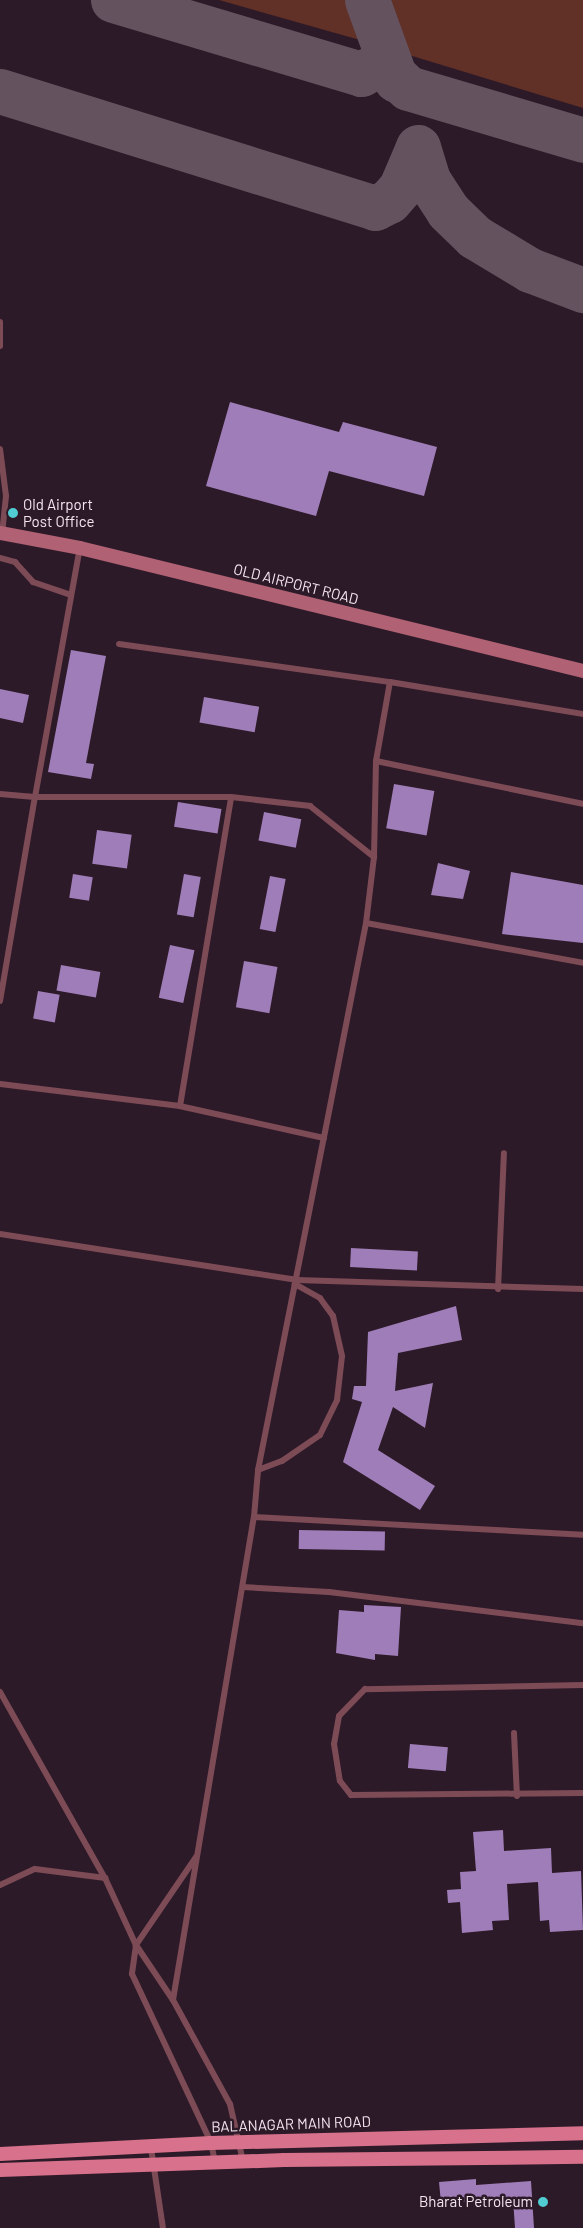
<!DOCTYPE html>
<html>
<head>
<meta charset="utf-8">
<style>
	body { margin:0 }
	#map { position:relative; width:583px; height:2228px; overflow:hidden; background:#2d1a28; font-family:Barlow,sans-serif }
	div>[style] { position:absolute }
	.green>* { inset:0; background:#613026 }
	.taxiway>* { height:45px; margin:-22.5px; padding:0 22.5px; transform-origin:22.5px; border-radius:22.5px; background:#64525f }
	.building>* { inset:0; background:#9f7db8; transform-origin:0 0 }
	.service>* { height:6px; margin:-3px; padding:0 3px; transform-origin:3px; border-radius:3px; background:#7d4b56 }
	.secondary>* { height:14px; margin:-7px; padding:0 7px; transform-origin:7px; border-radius:7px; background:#b06174 }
	.primary>* { height:14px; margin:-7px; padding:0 7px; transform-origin:7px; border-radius:7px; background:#d8718b }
	.dots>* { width:14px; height:14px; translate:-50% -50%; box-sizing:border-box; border:2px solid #2d1a28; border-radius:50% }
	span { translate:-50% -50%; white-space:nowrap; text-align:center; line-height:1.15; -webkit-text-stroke:5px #2d1a28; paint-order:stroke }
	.poi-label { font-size:15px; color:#f4e6ef }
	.left { translate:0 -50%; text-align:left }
	.right { translate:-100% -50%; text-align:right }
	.street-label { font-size:15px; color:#f4e6ef }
</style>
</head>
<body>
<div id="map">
	<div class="green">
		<i style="clip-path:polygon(219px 0,345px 0,360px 40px)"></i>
		<i style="clip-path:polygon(389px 0,583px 0,583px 108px,409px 55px)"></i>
	</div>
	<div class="taxiway">
		<i style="left:113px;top:0;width:259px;rotate:16.6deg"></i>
		<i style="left:361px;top:74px;width:23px;rotate:-29deg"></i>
		<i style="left:381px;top:63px;width:13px;rotate:-72deg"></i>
		<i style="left:367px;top:0;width:85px;rotate:70.1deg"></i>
		<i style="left:394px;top:75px;width:19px;rotate:43deg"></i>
		<i style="left:408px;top:88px;width:183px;rotate:16.5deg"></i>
		<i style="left:0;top:91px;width:393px;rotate:17.3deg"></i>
		<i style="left:375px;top:208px;width:16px;rotate:-27deg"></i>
		<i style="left:389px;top:201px;width:18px;rotate:-49deg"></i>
		<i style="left:401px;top:187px;width:43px;rotate:-67deg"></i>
		<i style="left:418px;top:147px;width:34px;rotate:73deg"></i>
		<i style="left:428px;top:180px;width:37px;rotate:57deg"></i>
		<i style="left:448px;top:211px;width:37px;rotate:44deg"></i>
		<i style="left:475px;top:237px;width:64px;rotate:31deg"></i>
		<i style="left:530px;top:270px;width:57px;rotate:20.7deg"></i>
	</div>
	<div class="building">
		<i style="clip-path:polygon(230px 402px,339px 432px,343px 422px,437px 447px,424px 496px,329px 471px,316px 516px,206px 486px)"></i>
		<i style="clip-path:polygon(71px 650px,106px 656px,86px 763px,94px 764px,91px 779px,48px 772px)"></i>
		<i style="clip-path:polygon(0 689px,29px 695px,23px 723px,0 718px)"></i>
		<i style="left:204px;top:697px;width:56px;height:26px;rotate:10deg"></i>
		<i style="left:394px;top:784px;width:41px;height:45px;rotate:10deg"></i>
		<i style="left:178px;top:802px;width:44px;height:25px;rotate:9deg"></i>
		<i style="left:264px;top:812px;width:38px;height:29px;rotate:11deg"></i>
		<i style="left:97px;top:830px;width:35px;height:34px;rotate:8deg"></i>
		<i style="clip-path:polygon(438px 863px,470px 871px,463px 899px,431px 895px)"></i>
		<i style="clip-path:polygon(511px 872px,583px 885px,583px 943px,502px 934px)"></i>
		<i style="left:73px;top:874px;width:20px;height:24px;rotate:9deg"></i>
		<i style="left:184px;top:874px;width:17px;height:41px;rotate:10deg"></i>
		<i style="left:270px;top:876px;width:16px;height:54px;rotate:11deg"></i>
		<i style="left:170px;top:945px;width:25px;height:54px;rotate:12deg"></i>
		<i style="left:244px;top:961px;width:34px;height:47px;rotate:10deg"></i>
		<i style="left:61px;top:965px;width:40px;height:26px;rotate:10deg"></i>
		<i style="left:38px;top:991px;width:22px;height:28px;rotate:10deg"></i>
		<i style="left:351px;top:1248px;width:67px;height:19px;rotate:3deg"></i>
		<i style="clip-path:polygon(456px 1306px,462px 1340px,398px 1353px,395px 1391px,433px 1383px,425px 1428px,393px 1407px,378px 1450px,435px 1486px,420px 1510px,343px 1462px,362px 1402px,352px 1399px,354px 1386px,366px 1386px,368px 1332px)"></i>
		<i style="left:299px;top:1530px;width:86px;height:19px;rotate:1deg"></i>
		<i style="clip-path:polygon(364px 1605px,401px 1607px,398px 1656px,375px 1654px,375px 1660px,336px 1653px,339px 1610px,364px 1612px)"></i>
		<i style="left:410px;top:1744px;width:38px;height:24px;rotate:5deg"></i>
		<i style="clip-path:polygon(503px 1830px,504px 1851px,551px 1848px,552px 1873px,581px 1871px,583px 1930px,550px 1932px,549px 1920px,540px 1921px,538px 1882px,507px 1884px,509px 1920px,492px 1921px,493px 1930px,462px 1933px,460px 1902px,448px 1903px,447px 1890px,461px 1889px,460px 1872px,476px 1871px,473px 1832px)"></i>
		<i style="clip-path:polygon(476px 2179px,476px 2185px,531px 2181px,534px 2228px,515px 2228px,513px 2199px,441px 2203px,439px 2182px)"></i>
	</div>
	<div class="service">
		<i style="left:0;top:322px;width:24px;rotate:90deg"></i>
		<i style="left:0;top:449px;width:47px;rotate:82.7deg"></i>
		<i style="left:6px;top:496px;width:37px;rotate:96deg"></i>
		<i style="left:0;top:558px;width:16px;rotate:15deg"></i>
		<i style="left:15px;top:562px;width:27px;rotate:48deg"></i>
		<i style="left:33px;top:582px;width:39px;rotate:19deg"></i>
		<i style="left:119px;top:644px;width:274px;rotate:8deg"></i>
		<i style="left:376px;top:761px;width:211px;rotate:11.7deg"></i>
		<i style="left:0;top:794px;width:35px;rotate:5deg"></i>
		<i style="left:35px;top:797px;width:253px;rotate:-79.8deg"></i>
		<i style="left:374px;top:857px;width:96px;rotate:-88.8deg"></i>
		<i style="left:376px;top:761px;width:80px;rotate:-80deg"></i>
		<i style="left:390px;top:682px;width:196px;rotate:9.4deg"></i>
		<i style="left:366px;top:923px;width:221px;rotate:10.4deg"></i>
		<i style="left:0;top:1001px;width:207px;rotate:-80.3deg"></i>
		<i style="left:35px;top:797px;width:196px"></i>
		<i style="left:231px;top:797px;width:80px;rotate:6.5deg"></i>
		<i style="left:310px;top:806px;width:82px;rotate:38.6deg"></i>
		<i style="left:374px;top:857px;width:66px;rotate:96.9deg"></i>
		<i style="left:366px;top:923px;width:219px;rotate:101.1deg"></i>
		<i style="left:324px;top:1138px;width:148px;rotate:-167.5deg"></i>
		<i style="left:180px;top:1106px;width:181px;rotate:-173deg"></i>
		<i style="left:180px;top:1106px;width:313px;rotate:-80.6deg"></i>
		<i style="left:0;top:1234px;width:301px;rotate:8.8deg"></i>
		<i style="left:297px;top:1280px;width:286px;rotate:1.8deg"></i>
		<i style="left:498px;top:1289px;width:136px;rotate:-87.5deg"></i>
		<i style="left:258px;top:1470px;width:26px;rotate:-21deg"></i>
		<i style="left:282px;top:1461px;width:46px;rotate:-34.4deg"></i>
		<i style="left:320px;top:1435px;width:39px;rotate:-64deg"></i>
		<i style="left:337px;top:1400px;width:44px;rotate:-83.5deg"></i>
		<i style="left:342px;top:1356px;width:41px;rotate:-102.7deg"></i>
		<i style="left:333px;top:1316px;width:22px;rotate:-126deg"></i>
		<i style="left:320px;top:1298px;width:29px;rotate:-151deg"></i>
		<i style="left:254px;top:1517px;width:329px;rotate:3.1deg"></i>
		<i style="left:243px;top:1587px;width:86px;rotate:3.3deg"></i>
		<i style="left:329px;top:1592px;width:256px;rotate:7deg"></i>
		<i style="left:583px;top:1685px;width:218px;rotate:178.9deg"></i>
		<i style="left:365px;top:1689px;width:37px;rotate:134deg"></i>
		<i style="left:339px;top:1716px;width:28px;rotate:100deg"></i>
		<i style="left:334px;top:1744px;width:37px;rotate:81deg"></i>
		<i style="left:340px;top:1781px;width:18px;rotate:52deg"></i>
		<i style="left:351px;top:1795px;width:232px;rotate:-0.5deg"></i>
		<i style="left:0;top:1692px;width:214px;rotate:60.6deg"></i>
		<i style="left:105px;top:1878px;width:74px;rotate:65.2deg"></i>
		<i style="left:136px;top:1945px;width:66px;rotate:56.1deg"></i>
		<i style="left:173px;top:2000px;width:119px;rotate:61.3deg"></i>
		<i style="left:230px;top:2104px;width:58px;rotate:77.2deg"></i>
		<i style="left:514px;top:1733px;width:63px;rotate:87.3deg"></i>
		<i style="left:196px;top:1857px;width:107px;rotate:124.3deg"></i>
		<i style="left:136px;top:1945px;width:29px;rotate:98deg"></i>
		<i style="left:132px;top:1974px;width:187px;rotate:64.9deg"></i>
		<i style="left:211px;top:2143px;width:19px;rotate:78deg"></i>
		<i style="left:0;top:1885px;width:38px;rotate:-25deg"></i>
		<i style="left:35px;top:1869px;width:71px;rotate:7.3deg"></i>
		<i style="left:173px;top:2000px;width:490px;rotate:-80.5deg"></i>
		<i style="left:254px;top:1517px;width:47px;rotate:-85.1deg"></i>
		<i style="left:258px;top:1470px;width:338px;rotate:-78.8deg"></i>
		<i style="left:151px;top:2148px;width:81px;rotate:81.5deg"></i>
	</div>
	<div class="secondary">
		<i style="left:0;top:533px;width:81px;rotate:10.6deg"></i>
		<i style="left:80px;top:548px;width:518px;rotate:13.74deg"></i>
	</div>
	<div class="primary">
		<i style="left:0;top:2154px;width:211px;rotate:-3deg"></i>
		<i style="left:211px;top:2143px;width:372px;rotate:-1.5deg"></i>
		<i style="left:0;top:2170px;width:284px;rotate:-2deg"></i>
		<i style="left:284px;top:2160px;width:299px;rotate:-0.6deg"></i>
	</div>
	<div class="dots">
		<i style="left:13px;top:513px;background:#51ccd3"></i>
		<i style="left:543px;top:2202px;background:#51ccd3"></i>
	</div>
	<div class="poi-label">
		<span class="left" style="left:23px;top:513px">Old Airport<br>Post Office</span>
		<span class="right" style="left:533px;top:2202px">Bharat Petroleum</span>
	</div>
	<div class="street-label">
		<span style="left:296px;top:584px;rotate:14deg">OLD AIRPORT ROAD</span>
		<span style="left:291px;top:2124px;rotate:-2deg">BALANAGAR MAIN ROAD</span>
	</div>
</div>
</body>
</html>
